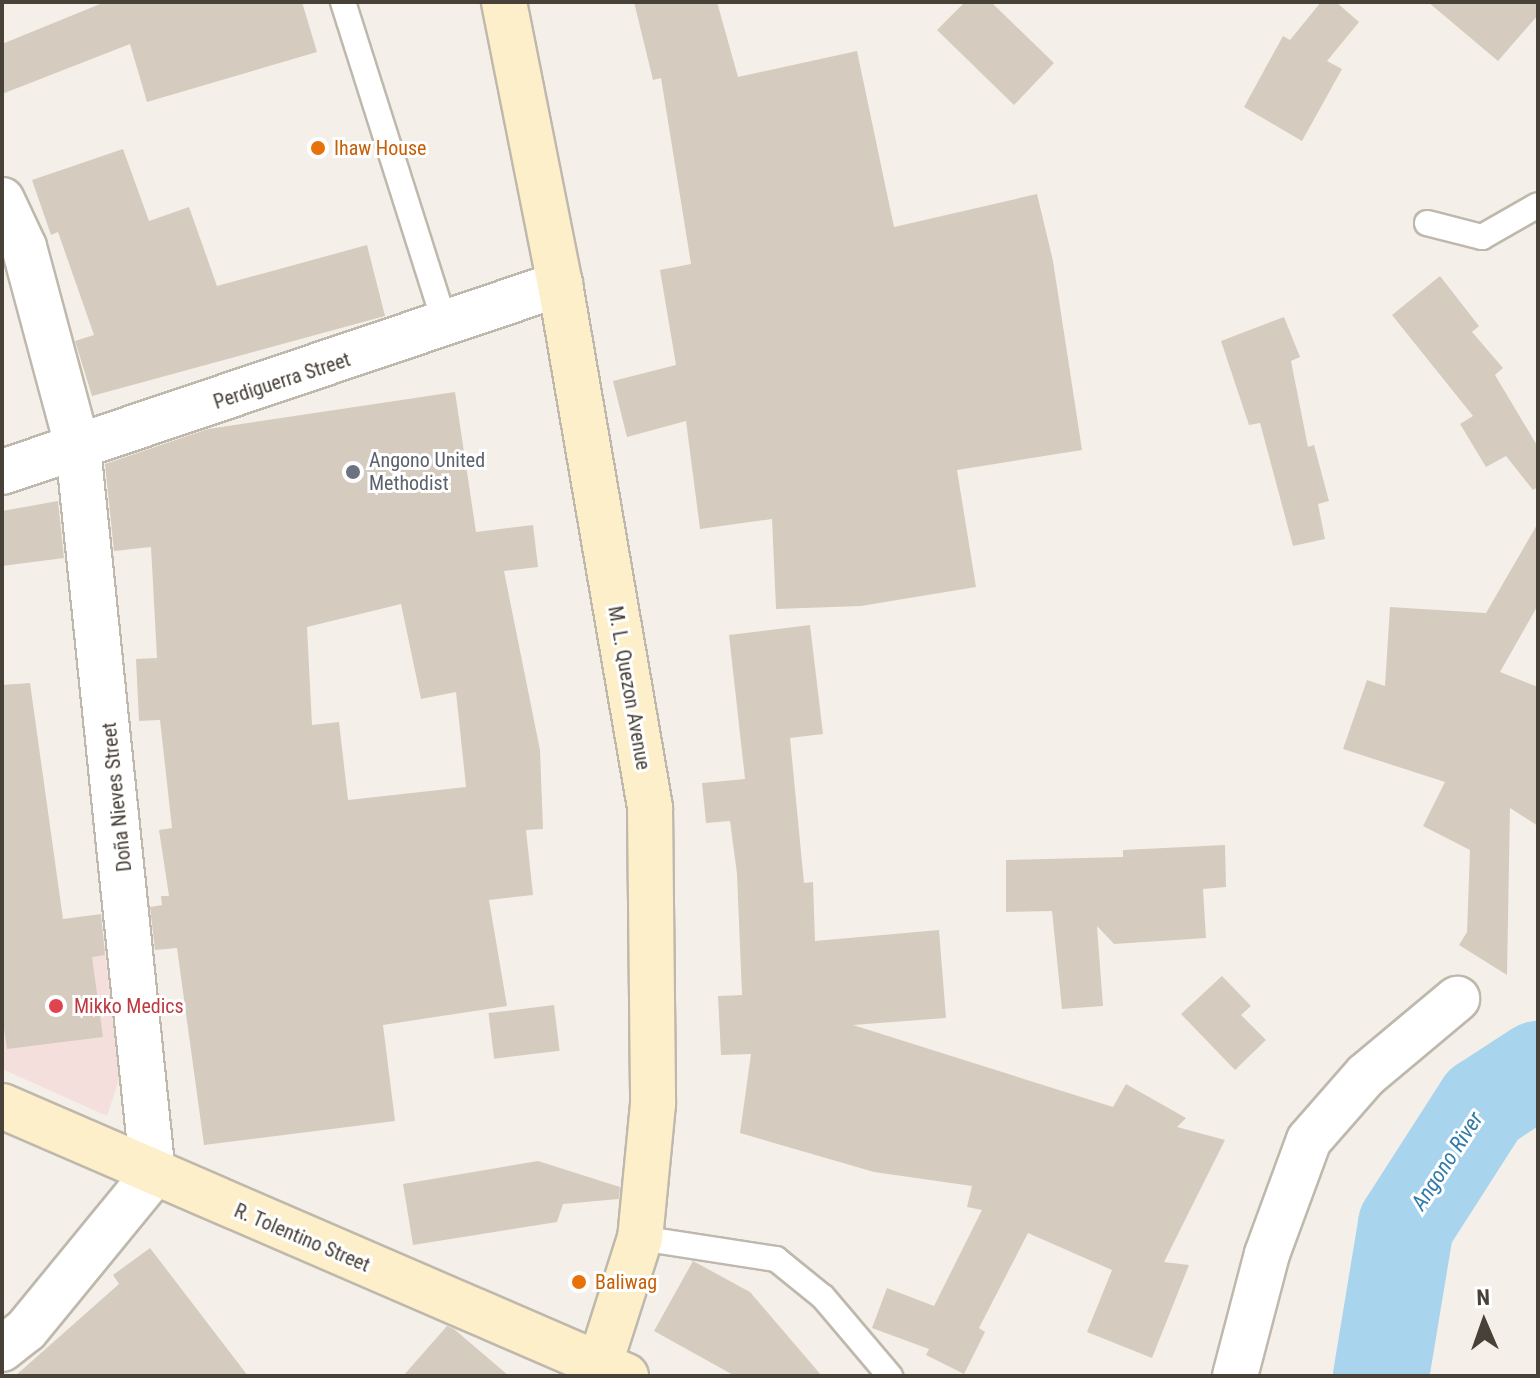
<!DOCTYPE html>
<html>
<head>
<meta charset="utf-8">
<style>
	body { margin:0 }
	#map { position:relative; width:1540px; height:1378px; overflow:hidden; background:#f4f0e9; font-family:"Roboto Condensed",sans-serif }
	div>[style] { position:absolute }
	.medical>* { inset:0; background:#f4dfdd }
	.river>* { height:96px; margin:-48px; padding:0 48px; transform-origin:48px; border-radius:48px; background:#a8d4ee }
	.building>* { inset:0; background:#d5ccbf; transform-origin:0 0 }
	.roads { filter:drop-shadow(2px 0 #bfb8ac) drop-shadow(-2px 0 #bfb8ac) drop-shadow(0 2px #bfb8ac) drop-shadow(0 -2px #bfb8ac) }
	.lane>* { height:24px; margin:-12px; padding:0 12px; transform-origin:12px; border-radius:12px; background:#fff }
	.street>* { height:44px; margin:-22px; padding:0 22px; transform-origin:22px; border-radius:22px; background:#fff }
	.secondary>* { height:44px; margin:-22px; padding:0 22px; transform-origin:22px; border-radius:22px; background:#fdefca }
	.dots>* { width:22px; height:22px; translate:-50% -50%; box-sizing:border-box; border:4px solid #fff; border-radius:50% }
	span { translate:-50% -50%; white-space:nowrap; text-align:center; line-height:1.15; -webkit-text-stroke:6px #fff; paint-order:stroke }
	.food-label { font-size:20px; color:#c56008 }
	.left { translate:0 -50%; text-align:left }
	.street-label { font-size:20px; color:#484138 }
	.worship-label { font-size:20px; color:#5b616d }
	.health-label { font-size:20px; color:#be3a42 }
	.water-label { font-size:22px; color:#327ba9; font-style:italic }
	.frame { position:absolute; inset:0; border:4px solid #484138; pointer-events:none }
	.north { position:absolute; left:1444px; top:1282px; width:80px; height:80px; -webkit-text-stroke:6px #fff; paint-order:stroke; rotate:358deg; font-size:22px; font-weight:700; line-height:32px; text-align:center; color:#484138 }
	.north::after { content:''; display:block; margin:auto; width:28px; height:36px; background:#484138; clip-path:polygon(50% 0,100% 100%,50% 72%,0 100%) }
</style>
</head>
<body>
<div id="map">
	<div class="medical">
		<i style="clip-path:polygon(103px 931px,119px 1080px,107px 1116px,2px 1069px,2px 942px)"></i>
	</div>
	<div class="river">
		<i style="left:1381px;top:1376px;width:153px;rotate:-80.6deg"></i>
		<i style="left:1406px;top:1225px;width:143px;rotate:-57.3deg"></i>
		<i style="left:1483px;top:1105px;width:66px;rotate:-33.2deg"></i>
	</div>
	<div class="building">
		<i style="clip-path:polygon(105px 2px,302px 2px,317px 52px,147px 102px,130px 44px,2px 94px,2px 44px)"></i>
		<i style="clip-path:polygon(634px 2px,717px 2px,738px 77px,857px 51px,894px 227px,1037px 194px,1053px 261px,1082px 450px,957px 470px,976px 587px,861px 606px,776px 609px,772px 519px,700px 529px,686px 421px,627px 437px,613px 381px,676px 365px,660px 270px,691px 264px,661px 78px,653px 80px)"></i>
		<i style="clip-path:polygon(965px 2px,991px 2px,1054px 63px,1014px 105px,937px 30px)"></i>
		<i style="clip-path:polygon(1321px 2px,1336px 2px,1359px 22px,1327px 61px,1342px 69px,1302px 141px,1244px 107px,1283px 36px,1290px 40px)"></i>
		<i style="clip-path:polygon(1428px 2px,1538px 2px,1538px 15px,1498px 61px)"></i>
		<i style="clip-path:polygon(123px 149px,149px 221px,189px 207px,217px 286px,367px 245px,385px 316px,92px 396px,75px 341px,94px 335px,58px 232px,51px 235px,32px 180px)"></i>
		<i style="clip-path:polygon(1440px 276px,1479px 326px,1472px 332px,1503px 368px,1495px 375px,1538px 447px,1538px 487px,1533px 490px,1506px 456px,1486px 467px,1460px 424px,1473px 416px,1392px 315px)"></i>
		<i style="clip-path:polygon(1284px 317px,1300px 357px,1291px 361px,1308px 447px,1314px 445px,1329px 501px,1318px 504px,1325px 539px,1293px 546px,1260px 423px,1249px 425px,1221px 341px)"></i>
		<i style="clip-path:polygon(evenodd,455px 392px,476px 532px,533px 525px,538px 567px,504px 571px,540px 750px,543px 829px,526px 830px,533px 895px,489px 900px,507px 1006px,383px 1025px,395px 1121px,204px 1145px,177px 948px,155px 950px,150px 907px,162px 905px,161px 896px,169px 896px,159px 830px,172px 828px,160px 720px,139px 721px,136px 659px,157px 658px,151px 547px,114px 551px,105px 464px,208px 429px,455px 392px,401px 604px,421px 699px,456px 692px,466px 787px,348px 800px,339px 722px,312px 725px,307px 627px,401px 604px)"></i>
		<i style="clip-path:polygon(58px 501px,64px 558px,2px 566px,2px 511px)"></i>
		<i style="clip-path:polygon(1538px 523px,1538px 605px,1500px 672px,1538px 687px,1538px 826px,1510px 808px,1507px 975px,1459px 945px,1467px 932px,1470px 850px,1423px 826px,1445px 782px,1343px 749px,1367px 680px,1385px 686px,1390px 607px,1486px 613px)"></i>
		<i style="clip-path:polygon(810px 625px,823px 734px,790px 738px,804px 883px,813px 882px,815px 941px,939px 930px,946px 1018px,853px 1025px,1113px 1107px,1126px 1084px,1186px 1118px,1177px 1127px,1225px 1140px,1164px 1262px,1189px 1265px,1152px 1358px,1087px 1332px,1112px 1270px,1028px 1233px,979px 1328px,985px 1332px,964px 1374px,926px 1355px,929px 1349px,872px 1328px,887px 1288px,934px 1306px,982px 1210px,967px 1207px,972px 1186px,874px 1172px,740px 1133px,751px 1054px,721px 1055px,718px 996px,742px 995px,737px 874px,730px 821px,706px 823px,702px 783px,745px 779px,729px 635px)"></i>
		<i style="clip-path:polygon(30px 683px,63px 919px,101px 914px,105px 955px,92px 957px,103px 1037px,7px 1049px,2px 1015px,2px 685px)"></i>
		<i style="clip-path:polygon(1225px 845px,1226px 887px,1203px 889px,1206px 938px,1114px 944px,1097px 926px,1103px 1006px,1062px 1009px,1052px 911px,1006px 912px,1006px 860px,1123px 857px,1123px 850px)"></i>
		<i style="clip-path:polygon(1222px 976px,1251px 1006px,1241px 1015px,1266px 1040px,1235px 1070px,1181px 1014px)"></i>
		<i style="left:554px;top:1005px;width:46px;height:66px;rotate:83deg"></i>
		<i style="clip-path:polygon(538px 1161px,620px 1187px,619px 1199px,563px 1204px,557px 1222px,413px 1245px,403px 1184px)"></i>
		<i style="clip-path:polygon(150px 1248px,248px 1376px,15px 1376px,119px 1284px,113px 1275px)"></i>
		<i style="clip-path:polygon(693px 1261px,750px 1292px,822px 1376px,735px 1376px,654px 1331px)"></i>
		<i style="clip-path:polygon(447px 1326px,454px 1329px,509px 1376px,403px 1376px)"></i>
	</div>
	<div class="roads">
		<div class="lane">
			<i style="left:343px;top:2px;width:340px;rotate:72.4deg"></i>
			<i style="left:1427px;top:223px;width:57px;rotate:14.3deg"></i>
			<i style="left:1482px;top:237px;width:64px;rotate:-29.7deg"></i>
			<i style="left:640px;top:1238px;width:138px;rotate:8.8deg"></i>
			<i style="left:776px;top:1259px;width:60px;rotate:39deg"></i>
			<i style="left:823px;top:1297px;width:104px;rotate:49.7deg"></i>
		</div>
		<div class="street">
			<i style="left:2px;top:200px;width:52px;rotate:64.9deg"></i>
			<i style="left:24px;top:247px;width:208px;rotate:75deg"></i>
			<i style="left:78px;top:448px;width:731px;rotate:84.11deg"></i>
			<i style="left:153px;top:1175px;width:200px;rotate:129.3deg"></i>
			<i style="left:26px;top:1330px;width:31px;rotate:142deg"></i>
			<i style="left:2px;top:472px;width:589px;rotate:-18.62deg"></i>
			<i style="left:1235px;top:1376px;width:126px;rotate:-75.3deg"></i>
			<i style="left:1267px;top:1254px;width:121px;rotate:-69.8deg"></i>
			<i style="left:1309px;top:1140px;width:86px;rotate:-48.8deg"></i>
			<i style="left:1366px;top:1075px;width:119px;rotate:-39.9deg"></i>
		</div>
		<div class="secondary">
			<i style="left:504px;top:2px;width:288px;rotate:78.8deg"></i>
			<i style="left:560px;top:284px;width:531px;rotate:80.24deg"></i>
			<i style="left:650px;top:807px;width:297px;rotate:89.4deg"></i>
			<i style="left:653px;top:1104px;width:135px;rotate:95.5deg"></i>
			<i style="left:640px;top:1238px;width:145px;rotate:107.7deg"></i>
			<i style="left:2px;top:1106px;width:680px;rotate:23.4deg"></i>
		</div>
	</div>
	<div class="dots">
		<i style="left:318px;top:148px;background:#e8710a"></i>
		<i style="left:353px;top:472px;background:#6b7280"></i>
		<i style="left:56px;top:1006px;background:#e0444e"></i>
		<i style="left:579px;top:1282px;background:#e8710a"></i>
	</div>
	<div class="food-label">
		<span class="left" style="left:334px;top:148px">Ihaw House</span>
		<span class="left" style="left:595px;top:1282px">Baliwag</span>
	</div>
	<div class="street-label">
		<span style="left:282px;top:381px;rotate:-18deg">Perdiguerra Street</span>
		<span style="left:629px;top:688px;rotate:80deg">M. L. Quezon Avenue</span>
		<span style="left:117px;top:797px;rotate:-96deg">Doña Nieves Street</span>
		<span style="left:302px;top:1238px;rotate:23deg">R. Tolentino Street</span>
	</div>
	<div class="worship-label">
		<span class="left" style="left:369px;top:472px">Angono United<br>Methodist</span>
	</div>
	<div class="health-label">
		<span class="left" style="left:74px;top:1006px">Mikko Medics</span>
	</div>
	<div class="water-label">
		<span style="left:1447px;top:1161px;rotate:-57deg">Angono River</span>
	</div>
	<div class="frame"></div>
	<div class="north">N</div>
</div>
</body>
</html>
